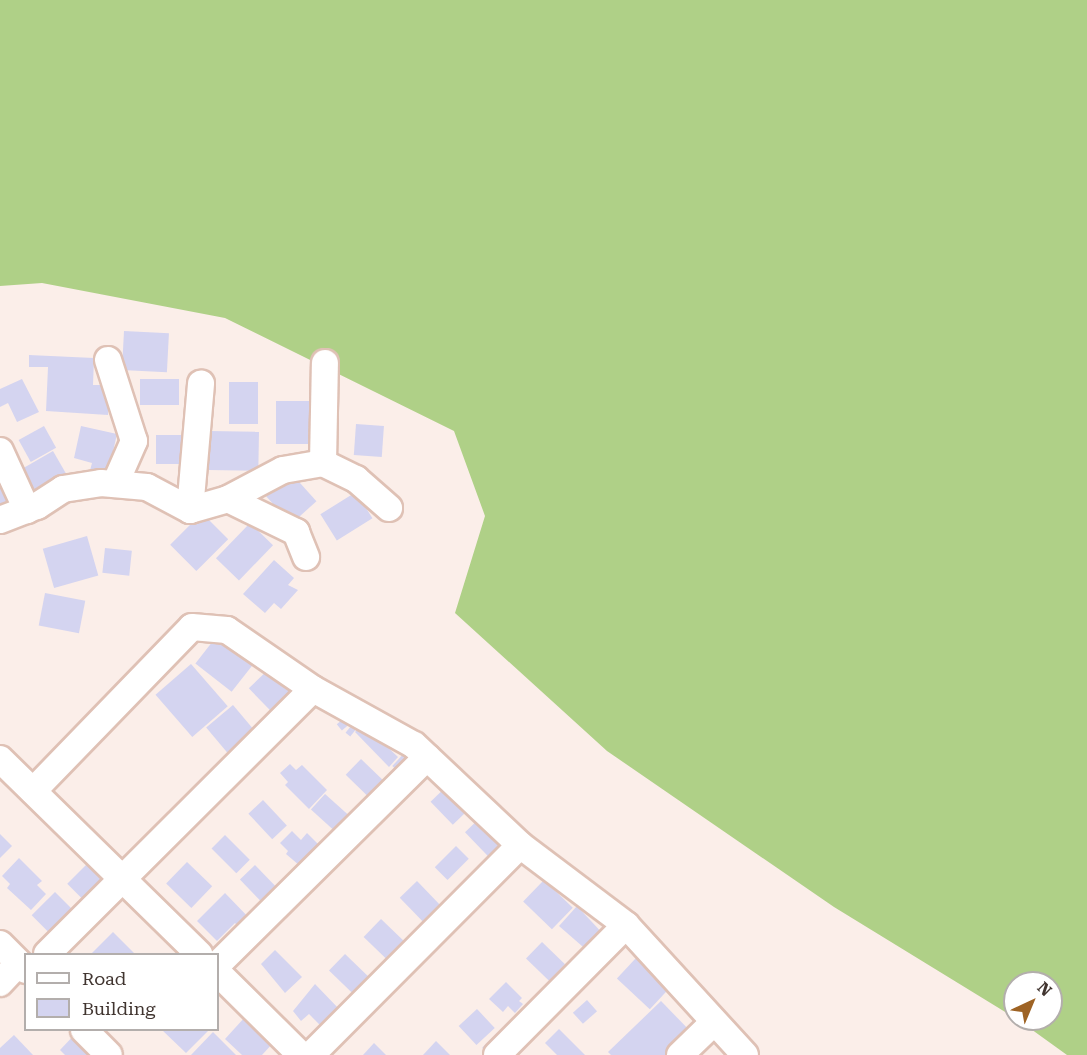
<!DOCTYPE html>
<html>
<head>
<meta charset="utf-8">
<style>
	body { margin:0 }
	#map { position:relative; width:1087px; height:1055px; overflow:hidden; background:#fbeee9; font-family:"Roboto Serif",serif }
	div>[style] { position:absolute }
	.forest>* { inset:0; background:#afd087 }
	.building>* { inset:0; background:#d4d4f0; transform-origin:0 0 }
	.roads { filter:drop-shadow(2px 0 #dfc1b5) drop-shadow(-2px 0 #dfc1b5) drop-shadow(0 2px #dfc1b5) drop-shadow(0 -2px #dfc1b5) }
	.minor>* { height:26px; margin:-13px; padding:0 13px; transform-origin:13px; border-radius:13px; background:#fff }
	span { translate:-50% -50%; white-space:nowrap; text-align:center; line-height:1.15; -webkit-text-stroke:4.5px #fff; paint-order:stroke }
	.legend { position:absolute; left:24px; top:953px; width:195px; height:78px; box-sizing:border-box; background:#fff; border:2px solid #b3aeac; margin:0; padding:8px 10px; list-style:none; font-size:18px; color:#413530 }
	.legend li { display:flex; align-items:center; gap:12px; height:30px }
	.legend b { width:30px; border:2px solid #b3aeac }
	.north { position:absolute; left:1003px; top:971px; width:60px; height:60px; box-sizing:border-box; background:#fff; border:2px solid #b3aeac; border-radius:50%; rotate:44deg; font-size:16px; font-weight:700; line-height:24px; text-align:center; color:#413530 }
	.north::after { content:''; display:block; margin:auto; width:21px; height:27px; background:#9e6324; clip-path:polygon(50% 0,100% 100%,50% 72%,0 100%) }
</style>
</head>
<body>
<div id="map">
	<div class="forest">
		<i style="clip-path:polygon(0 0,1087px 0,1087px 1055px,1067px 1055px,1017px 1019px,1051px 1019px,1051px 983px,1015px 983px,1015px 1018px,834px 907px,607px 751px,455px 613px,485px 516px,454px 431px,225px 318px,42px 283px,0 286px)"></i>
	</div>
	<div class="building">
		<i style="left:124px;top:331px;width:45px;height:39px;rotate:3deg"></i>
		<i style="clip-path:polygon(29px 355px,94px 358px,93px 385px,109px 385px,108px 415px,46px 411px,48px 367px,29px 367px)"></i>
		<i style="clip-path:polygon(22px 379px,39px 412px,17px 422px,8px 403px,0 407px,0 389px)"></i>
		<i style="left:140px;top:379px;width:39px;height:26px"></i>
		<i style="left:229px;top:382px;width:29px;height:42px"></i>
		<i style="left:276px;top:401px;width:35px;height:43px"></i>
		<i style="left:356px;top:424px;width:28px;height:31px;rotate:4deg"></i>
		<i style="left:44px;top:426px;width:25px;height:29px;rotate:61deg"></i>
		<i style="clip-path:polygon(81px 426px,117px 434px,106px 482px,88px 478px,92px 463px,74px 458px)"></i>
		<i style="left:209px;top:431px;width:50px;height:39px;rotate:1deg"></i>
		<i style="left:156px;top:435px;width:33px;height:29px"></i>
		<i style="left:53px;top:451px;width:34px;height:38px;rotate:60deg"></i>
		<i style="left:291px;top:473px;width:38px;height:34px;rotate:48deg"></i>
		<i style="clip-path:polygon(0 477px,11px 501px,0 506px)"></i>
		<i style="left:356px;top:492px;width:31px;height:42px;rotate:58deg"></i>
		<i style="left:202px;top:513px;width:37px;height:45px;rotate:45deg"></i>
		<i style="left:250px;top:523px;width:32px;height:49px;rotate:44deg"></i>
		<i style="left:87px;top:536px;width:41px;height:46px;rotate:74deg"></i>
		<i style="left:105px;top:548px;width:27px;height:25px;rotate:6deg"></i>
		<i style="clip-path:polygon(274px 560px,294px 578px,288px 585px,298px 590px,281px 609px,274px 603px,265px 613px,243px 594px)"></i>
		<i style="left:45px;top:593px;width:41px;height:33px;rotate:11deg"></i>
		<i style="left:220px;top:632px;width:46px;height:40px;rotate:38deg"></i>
		<i style="left:191px;top:664px;width:56px;height:47px;rotate:49deg"></i>
		<i style="left:274px;top:664px;width:39px;height:35px;rotate:46deg"></i>
		<i style="left:233px;top:705px;width:35px;height:35px;rotate:50deg"></i>
		<i style="left:349px;top:714px;width:8px;height:16px;rotate:50deg"></i>
		<i style="left:355px;top:721px;width:6px;height:15px;rotate:39deg"></i>
		<i style="clip-path:polygon(363px 724px,398px 757px,389px 767px,355px 732px)"></i>
		<i style="left:405px;top:752px;width:15px;height:19px;rotate:42deg"></i>
		<i style="left:361px;top:759px;width:39px;height:22px;rotate:44deg"></i>
		<i style="clip-path:polygon(290px 764px,296px 770px,302px 765px,327px 790px,309px 809px,285px 785px,288px 782px,280px 773px)"></i>
		<i style="left:450px;top:783px;width:32px;height:27px;rotate:46deg"></i>
		<i style="left:325px;top:794px;width:36px;height:21px;rotate:42deg"></i>
		<i style="left:263px;top:800px;width:35px;height:20px;rotate:47deg"></i>
		<i style="left:483px;top:815px;width:37px;height:25px;rotate:46deg"></i>
		<i style="clip-path:polygon(292px 831px,301px 840px,307px 833px,323px 849px,306px 871px,286px 854px,288px 851px,280px 843px)"></i>
		<i style="clip-path:polygon(0 834px,12px 846px,0 858px)"></i>
		<i style="left:225px;top:835px;width:35px;height:19px;rotate:45deg"></i>
		<i style="left:456px;top:846px;width:18px;height:30px;rotate:45deg"></i>
		<i style="clip-path:polygon(19px 858px,42px 881px,37px 885px,46px 894px,31px 910px,7px 888px,10px 884px,2px 876px)"></i>
		<i style="left:92px;top:859px;width:23px;height:35px;rotate:45deg"></i>
		<i style="left:187px;top:862px;width:35px;height:30px;rotate:44deg"></i>
		<i style="left:255px;top:865px;width:32px;height:21px;rotate:46deg"></i>
		<i style="left:544px;top:880px;width:40px;height:30px;rotate:44deg"></i>
		<i style="left:417px;top:881px;width:36px;height:24px;rotate:46deg"></i>
		<i style="left:55px;top:892px;width:35px;height:33px;rotate:45deg"></i>
		<i style="clip-path:polygon(225px 893px,253px 922px,243px 932px,235px 923px,217px 941px,197px 921px)"></i>
		<i style="clip-path:polygon(577px 906px,605px 936px,590px 953px,559px 926px)"></i>
		<i style="left:381px;top:919px;width:35px;height:25px;rotate:44deg"></i>
		<i style="clip-path:polygon(113px 932px,135px 954px,91px 954px)"></i>
		<i style="left:542px;top:942px;width:32px;height:23px;rotate:44deg"></i>
		<i style="clip-path:polygon(275px 950px,302px 977px,285px 993px,261px 964px)"></i>
		<i style="left:345px;top:954px;width:36px;height:23px;rotate:44deg"></i>
		<i style="left:636px;top:958px;width:45px;height:28px;rotate:43deg"></i>
		<i style="clip-path:polygon(506px 982px,522px 998px,519px 1001px,523px 1004px,515px 1013px,508px 1006px,503px 1012px,489px 999px)"></i>
		<i style="clip-path:polygon(315px 984px,340px 1010px,322px 1027px,309px 1014px,301px 1021px,293px 1011px)"></i>
		<i style="left:587px;top:1000px;width:15px;height:19px;rotate:48deg"></i>
		<i style="clip-path:polygon(661px 1001px,694px 1035px,674px 1055px,611px 1055px,608px 1052px)"></i>
		<i style="left:477px;top:1009px;width:26px;height:25px;rotate:47deg"></i>
		<i style="clip-path:polygon(245px 1017px,273px 1043px,262px 1055px,242px 1055px,225px 1039px)"></i>
		<i style="clip-path:polygon(559px 1029px,585px 1055px,557px 1055px,545px 1043px)"></i>
		<i style="clip-path:polygon(162px 1030px,209px 1030px,186px 1053px)"></i>
		<i style="clip-path:polygon(77px 1032px,101px 1055px,65px 1055px,60px 1050px)"></i>
		<i style="clip-path:polygon(213px 1032px,236px 1055px,191px 1055px)"></i>
		<i style="left:497px;top:1033px;width:13px;height:21px;rotate:45deg"></i>
		<i style="clip-path:polygon(14px 1035px,33px 1055px,0 1055px,0 1048px)"></i>
		<i style="clip-path:polygon(436px 1041px,450px 1055px,423px 1055px)"></i>
		<i style="clip-path:polygon(374px 1043px,386px 1055px,363px 1055px)"></i>
	</div>
	<div class="roads">
		<div class="minor">
			<i style="left:108px;top:360px;width:85px;rotate:72.2deg"></i>
			<i style="left:134px;top:441px;width:47px;rotate:113.8deg"></i>
			<i style="left:0;top:451px;width:65px;rotate:65.4deg"></i>
			<i style="left:323px;top:463px;width:100px;rotate:-88.9deg"></i>
			<i style="left:228px;top:499px;width:76px;rotate:25.9deg"></i>
			<i style="left:296px;top:532px;width:27px;rotate:68deg"></i>
			<i style="left:190px;top:510px;width:127px;rotate:-85deg"></i>
			<i style="left:0;top:520px;width:40px;rotate:-21deg"></i>
			<i style="left:37px;top:506px;width:31px;rotate:-33deg"></i>
			<i style="left:63px;top:489px;width:38px;rotate:-9deg"></i>
			<i style="left:101px;top:483px;width:46px;rotate:5deg"></i>
			<i style="left:147px;top:487px;width:49px;rotate:28.1deg"></i>
			<i style="left:190px;top:510px;width:40px;rotate:-16deg"></i>
			<i style="left:228px;top:499px;width:62px;rotate:-27.8deg"></i>
			<i style="left:283px;top:470px;width:41px;rotate:-9.9deg"></i>
			<i style="left:323px;top:463px;width:37px;rotate:26deg"></i>
			<i style="left:356px;top:479px;width:44px;rotate:41.3deg"></i>
			<i style="left:0;top:759px;width:279px;rotate:44.4deg"></i>
			<i style="left:33px;top:791px;width:228px;rotate:-45.9deg"></i>
			<i style="left:192px;top:627px;width:35px;rotate:5deg"></i>
			<i style="left:227px;top:630px;width:104px;rotate:34.5deg"></i>
			<i style="left:313px;top:689px;width:115px;rotate:29deg"></i>
			<i style="left:414px;top:745px;width:146px;rotate:43.3deg"></i>
			<i style="left:520px;top:845px;width:133px;rotate:37deg"></i>
			<i style="left:626px;top:925px;width:176px;rotate:47.5deg"></i>
			<i style="left:0;top:944px;width:37px;rotate:45deg"></i>
			<i style="left:47px;top:954px;width:375px;rotate:-44.9deg"></i>
			<i style="left:218px;top:964px;width:294px;rotate:-44.7deg"></i>
			<i style="left:218px;top:973px;width:117px;rotate:44.7deg"></i>
			<i style="left:0;top:983px;width:26px;rotate:-47deg"></i>
			<i style="left:84px;top:1030px;width:35px;rotate:45deg"></i>
			<i style="left:311px;top:1055px;width:296px;rotate:-45.1deg"></i>
			<i style="left:497px;top:1055px;width:183px;rotate:-45.2deg"></i>
			<i style="left:680px;top:1055px;width:47px;rotate:-44.1deg"></i>
		</div>
	</div>
	<ul class="legend">
	<li><b style="height:8px;background:#fff"></b>Road</li>
	<li><b style="height:16px;background:#d4d4f0"></b>Building</li>
	</ul>
	<div class="north">N</div>
</div>
</body>
</html>
